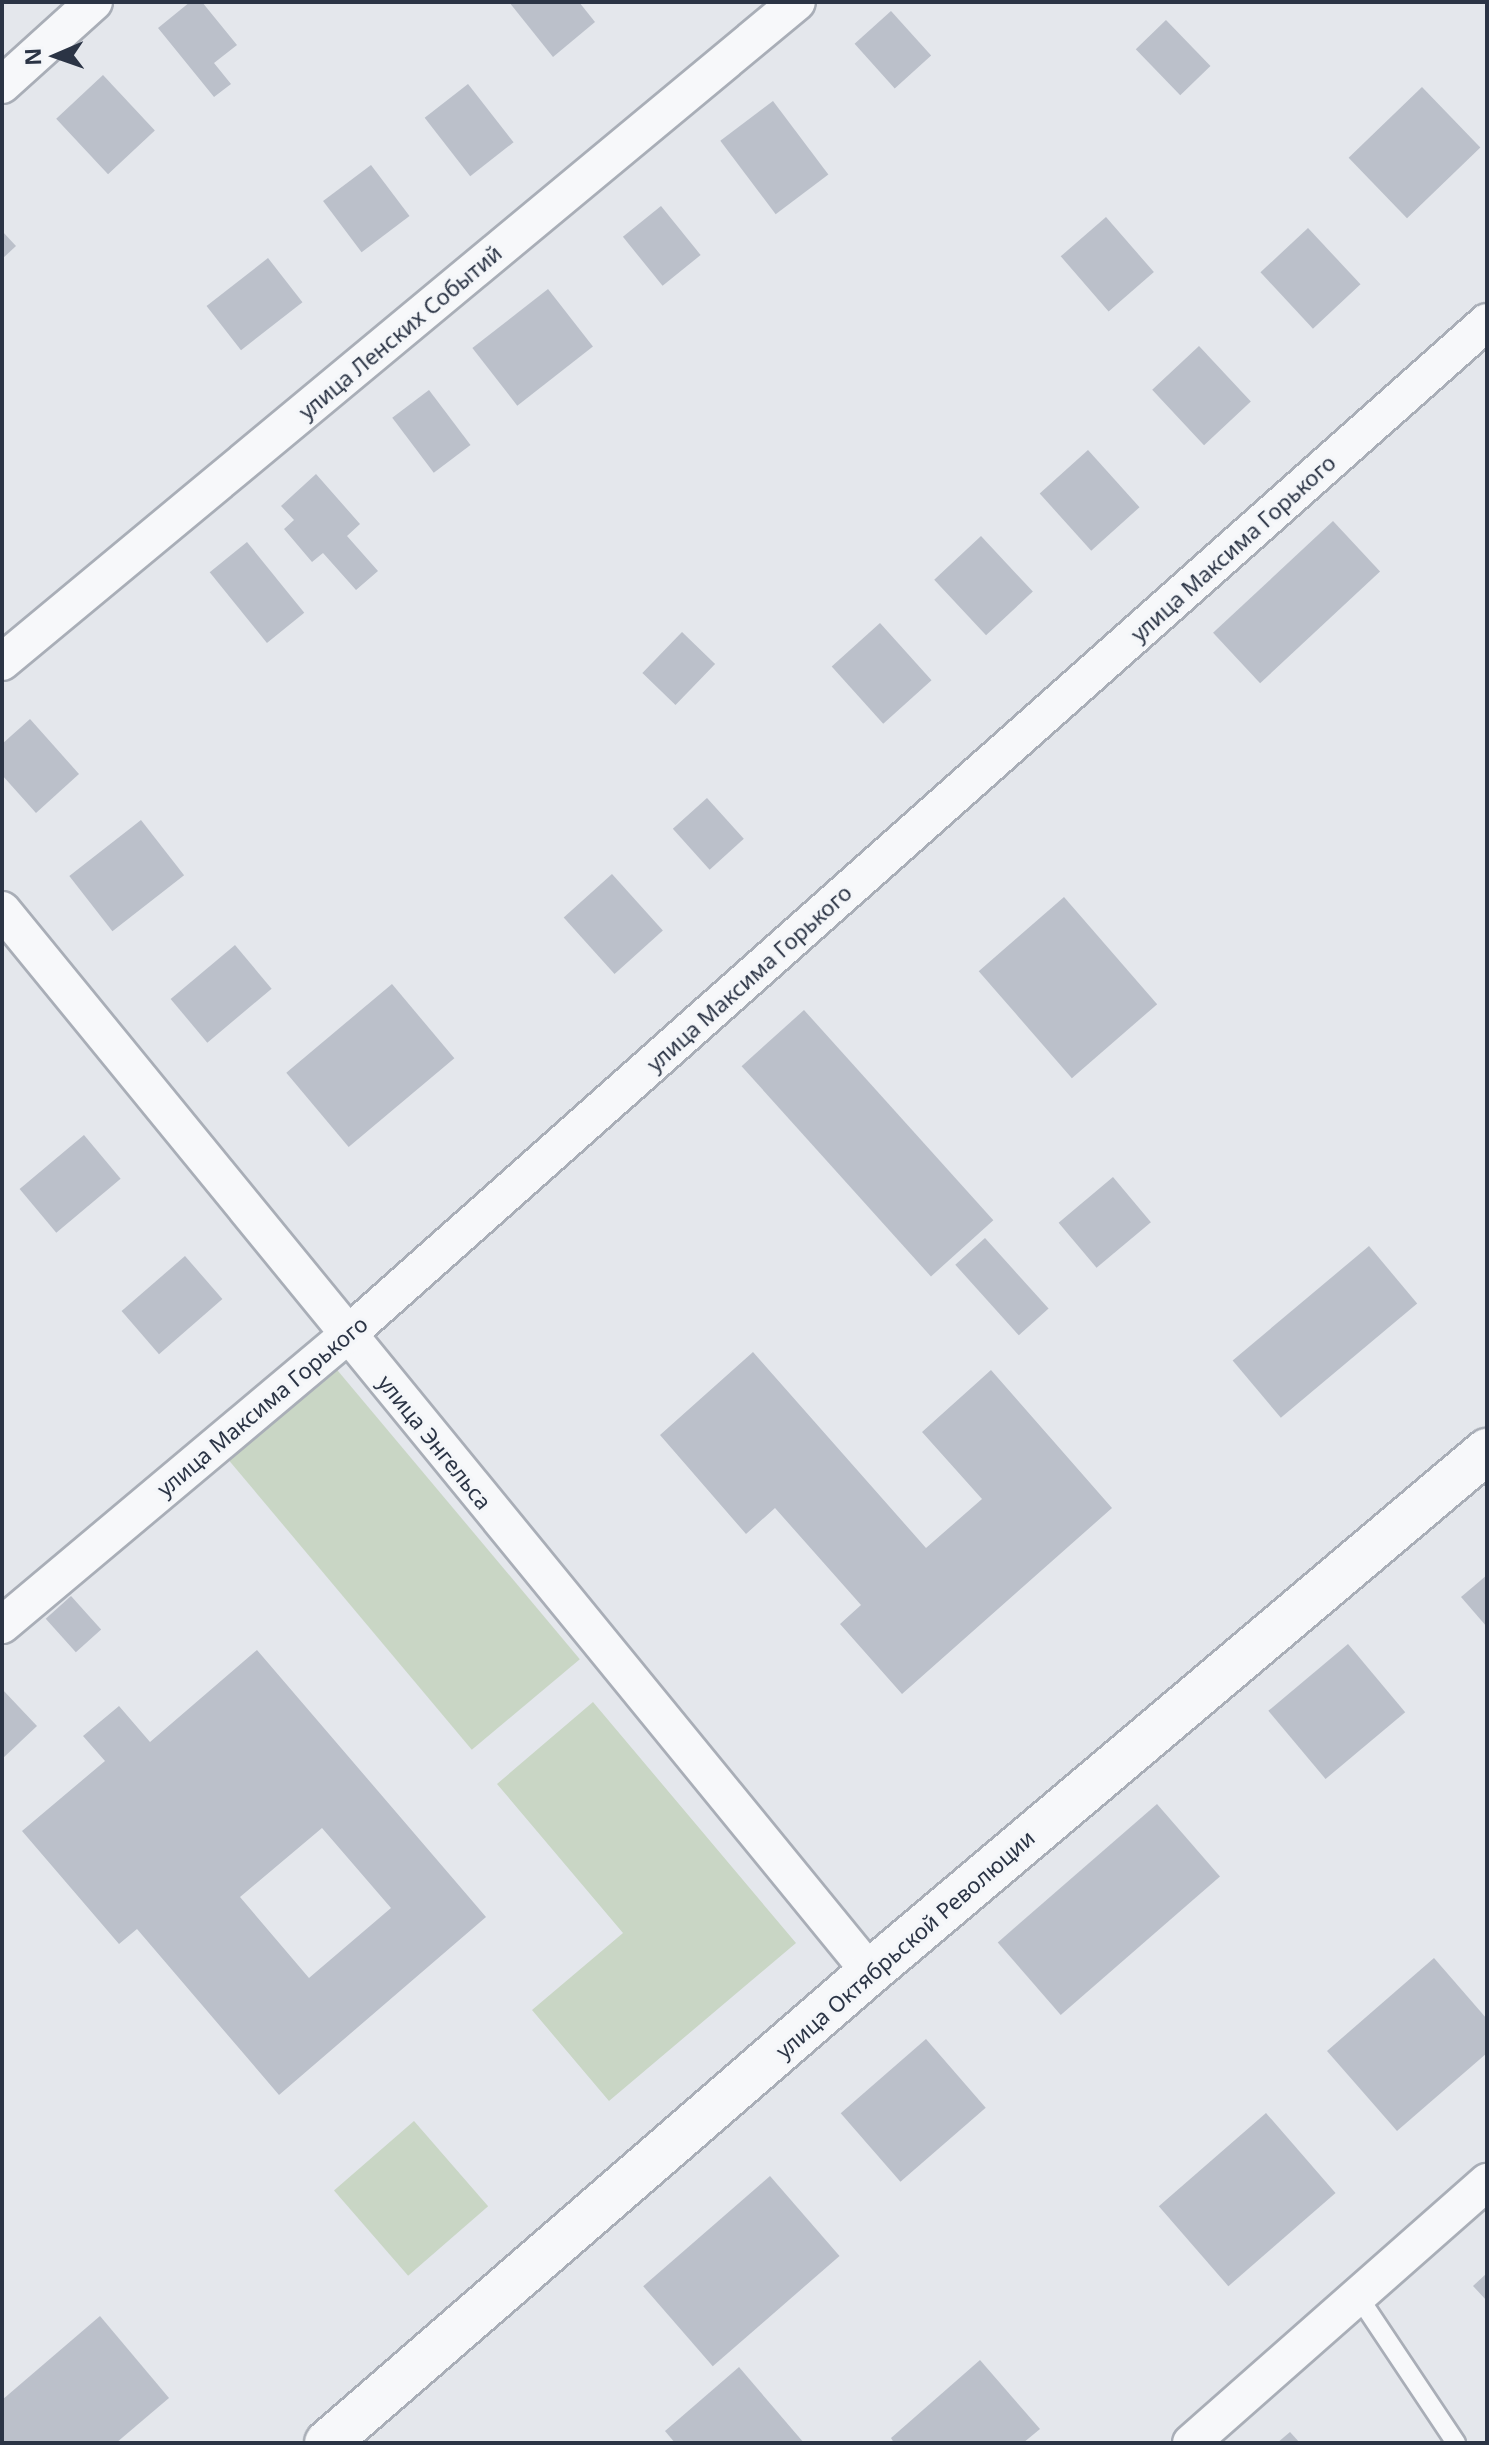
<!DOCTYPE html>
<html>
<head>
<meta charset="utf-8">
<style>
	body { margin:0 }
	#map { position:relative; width:1489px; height:2445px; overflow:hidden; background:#e4e7ec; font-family:"Noto Sans",sans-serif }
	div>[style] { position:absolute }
	.green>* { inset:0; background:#c9d6c5; transform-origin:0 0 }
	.building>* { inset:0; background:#bbc0ca; transform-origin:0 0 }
	.roads { filter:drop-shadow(2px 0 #a9aeb7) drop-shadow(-2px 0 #a9aeb7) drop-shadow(0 2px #a9aeb7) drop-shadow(0 -2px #a9aeb7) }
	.service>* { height:18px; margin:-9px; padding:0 9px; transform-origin:9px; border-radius:9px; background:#f7f8fa }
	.minor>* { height:36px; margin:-18px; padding:0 18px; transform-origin:18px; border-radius:18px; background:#f7f8fa }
	.tertiary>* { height:44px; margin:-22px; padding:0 22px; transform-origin:22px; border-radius:22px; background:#f7f8fa }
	span { translate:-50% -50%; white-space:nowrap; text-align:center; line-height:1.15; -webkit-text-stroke:6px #f4f6f9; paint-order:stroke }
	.street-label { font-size:22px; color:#2b3445 }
	.frame { position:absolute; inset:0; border:4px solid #2b3445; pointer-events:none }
	.north { position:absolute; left:16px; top:16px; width:80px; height:80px; -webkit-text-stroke:6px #f4f6f9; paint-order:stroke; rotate:268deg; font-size:22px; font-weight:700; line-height:32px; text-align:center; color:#2b3445 }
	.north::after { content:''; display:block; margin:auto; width:28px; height:36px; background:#2b3445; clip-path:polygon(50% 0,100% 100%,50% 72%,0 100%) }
</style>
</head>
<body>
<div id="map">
	<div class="green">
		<i style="left:333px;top:1365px;width:384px;height:141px;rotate:50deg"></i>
		<i style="clip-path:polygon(593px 1702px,796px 1943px,609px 2101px,532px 2010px,623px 1933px,497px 1784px)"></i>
		<i style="left:414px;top:2121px;width:113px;height:106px;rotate:49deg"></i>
	</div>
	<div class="building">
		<i style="clip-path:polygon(190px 2px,202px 2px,237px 45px,214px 63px,231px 84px,214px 97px,158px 28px)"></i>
		<i style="clip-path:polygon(509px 2px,579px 2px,595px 22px,553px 57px)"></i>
		<i style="left:891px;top:11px;width:60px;height:49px;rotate:48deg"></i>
		<i style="left:1166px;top:20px;width:64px;height:42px;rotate:46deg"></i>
		<i style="left:103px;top:75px;width:76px;height:64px;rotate:47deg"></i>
		<i style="left:468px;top:84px;width:74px;height:55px;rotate:52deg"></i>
		<i style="left:1422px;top:87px;width:84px;height:102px;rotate:46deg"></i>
		<i style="left:773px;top:101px;width:92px;height:66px;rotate:53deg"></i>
		<i style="left:371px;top:165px;width:64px;height:60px;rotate:53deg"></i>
		<i style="left:661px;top:206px;width:63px;height:49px;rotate:51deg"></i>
		<i style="left:1106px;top:217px;width:73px;height:60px;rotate:49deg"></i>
		<i style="left:1308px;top:228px;width:77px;height:65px;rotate:47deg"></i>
		<i style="clip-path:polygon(2px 231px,16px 246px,2px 259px)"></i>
		<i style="left:268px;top:258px;width:56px;height:78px;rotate:52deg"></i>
		<i style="left:548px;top:289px;width:73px;height:96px;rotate:52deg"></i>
		<i style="left:1199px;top:346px;width:76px;height:64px;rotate:47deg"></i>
		<i style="left:429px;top:390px;width:69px;height:46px;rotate:53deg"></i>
		<i style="left:1088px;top:450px;width:77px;height:65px;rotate:48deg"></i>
		<i style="clip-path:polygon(316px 474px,360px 524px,347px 536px,378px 571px,356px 590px,323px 553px,312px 562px,284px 529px,294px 520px,281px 506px)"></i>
		<i style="left:1333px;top:521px;width:69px;height:164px;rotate:47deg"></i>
		<i style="left:981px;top:536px;width:76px;height:64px;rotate:47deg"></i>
		<i style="left:247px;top:542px;width:91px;height:48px;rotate:51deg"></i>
		<i style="left:880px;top:623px;width:77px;height:65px;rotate:48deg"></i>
		<i style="left:682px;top:632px;width:46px;height:57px;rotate:44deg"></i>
		<i style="clip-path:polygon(30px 719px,79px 774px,36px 813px,2px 775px,2px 744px)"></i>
		<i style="left:707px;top:798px;width:55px;height:46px;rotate:48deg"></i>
		<i style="left:141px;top:820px;width:70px;height:91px;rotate:52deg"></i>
		<i style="left:612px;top:874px;width:76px;height:65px;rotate:48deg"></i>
		<i style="left:1064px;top:897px;width:142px;height:113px;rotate:49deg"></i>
		<i style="left:235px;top:945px;width:57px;height:84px;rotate:50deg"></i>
		<i style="left:392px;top:984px;width:97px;height:138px;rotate:50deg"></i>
		<i style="left:804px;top:1010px;width:283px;height:84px;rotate:48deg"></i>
		<i style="left:84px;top:1135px;width:57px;height:84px;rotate:50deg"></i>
		<i style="left:1113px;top:1177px;width:59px;height:71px;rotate:50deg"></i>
		<i style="left:985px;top:1238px;width:95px;height:40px;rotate:48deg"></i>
		<i style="left:1369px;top:1246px;width:75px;height:178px;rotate:50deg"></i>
		<i style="left:185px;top:1256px;width:57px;height:84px;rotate:49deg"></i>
		<i style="clip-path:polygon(753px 1352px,926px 1548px,982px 1499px,922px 1432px,991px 1370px,1112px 1508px,902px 1694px,840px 1624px,861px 1605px,775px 1508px,746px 1534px,660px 1435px)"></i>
		<i style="clip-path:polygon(1487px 1575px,1487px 1627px,1461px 1597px)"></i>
		<i style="left:71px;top:1596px;width:45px;height:34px;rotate:48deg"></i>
		<i style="left:1348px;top:1644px;width:89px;height:104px;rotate:50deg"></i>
		<i style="clip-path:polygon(evenodd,257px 1650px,486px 1917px,279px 2095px,137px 1929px,119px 1944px,22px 1831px,105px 1761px,83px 1736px,119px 1706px,150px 1742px,257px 1650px,322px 1828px,391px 1908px,309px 1978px,240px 1897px,322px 1828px)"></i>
		<i style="clip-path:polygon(2px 1689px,37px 1726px,2px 1759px)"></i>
		<i style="left:1157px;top:1804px;width:96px;height:211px;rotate:49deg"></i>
		<i style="clip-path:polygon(1434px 1958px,1487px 2019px,1487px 2053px,1397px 2131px,1327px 2051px)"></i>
		<i style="left:926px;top:2039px;width:91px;height:113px;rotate:49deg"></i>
		<i style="left:1266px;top:2113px;width:106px;height:142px;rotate:49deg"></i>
		<i style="left:770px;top:2176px;width:106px;height:168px;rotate:49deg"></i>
		<i style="clip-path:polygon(1487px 2273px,1487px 2301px,1473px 2286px)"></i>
		<i style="clip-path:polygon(100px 2316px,169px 2398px,116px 2443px,2px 2443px,2px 2400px)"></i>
		<i style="clip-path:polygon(980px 2360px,1040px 2429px,1023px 2443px,894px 2443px,891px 2438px)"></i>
		<i style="clip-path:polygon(739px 2367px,804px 2443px,675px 2443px,665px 2431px)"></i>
		<i style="clip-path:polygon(1290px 2432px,1300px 2443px,1277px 2443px)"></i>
	</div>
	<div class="roads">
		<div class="service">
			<i style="left:1358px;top:2296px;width:177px;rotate:56.3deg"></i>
		</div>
		<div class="minor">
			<i style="left:2px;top:85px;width:124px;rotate:-42.1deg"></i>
			<i style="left:2px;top:662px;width:1033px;rotate:-39.7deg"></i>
			<i style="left:2px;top:910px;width:1372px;rotate:50.74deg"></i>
			<i style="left:2px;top:1625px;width:451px;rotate:-40deg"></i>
			<i style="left:347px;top:1335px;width:1525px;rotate:-41.62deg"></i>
			<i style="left:1191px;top:2443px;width:395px;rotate:-41.4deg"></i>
		</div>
		<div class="tertiary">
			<i style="left:327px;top:2443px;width:719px;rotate:-40.94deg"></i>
			<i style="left:870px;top:1972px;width:808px;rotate:-40.18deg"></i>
		</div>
	</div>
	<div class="street-label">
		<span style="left:400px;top:332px;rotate:-40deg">улица Ленских Событий</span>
		<span style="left:1233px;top:548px;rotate:-42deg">улица Максима Горького</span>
		<span style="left:749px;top:978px;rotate:-42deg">улица Максима Горького</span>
		<span style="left:262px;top:1406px;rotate:-40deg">улица Максима Горького</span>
		<span style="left:435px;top:1442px;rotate:51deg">улица Энгельса</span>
		<span style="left:905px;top:1944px;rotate:-41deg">улица Октябрьской Революции</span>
	</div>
	<div class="frame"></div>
	<div class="north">N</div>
</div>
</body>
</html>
